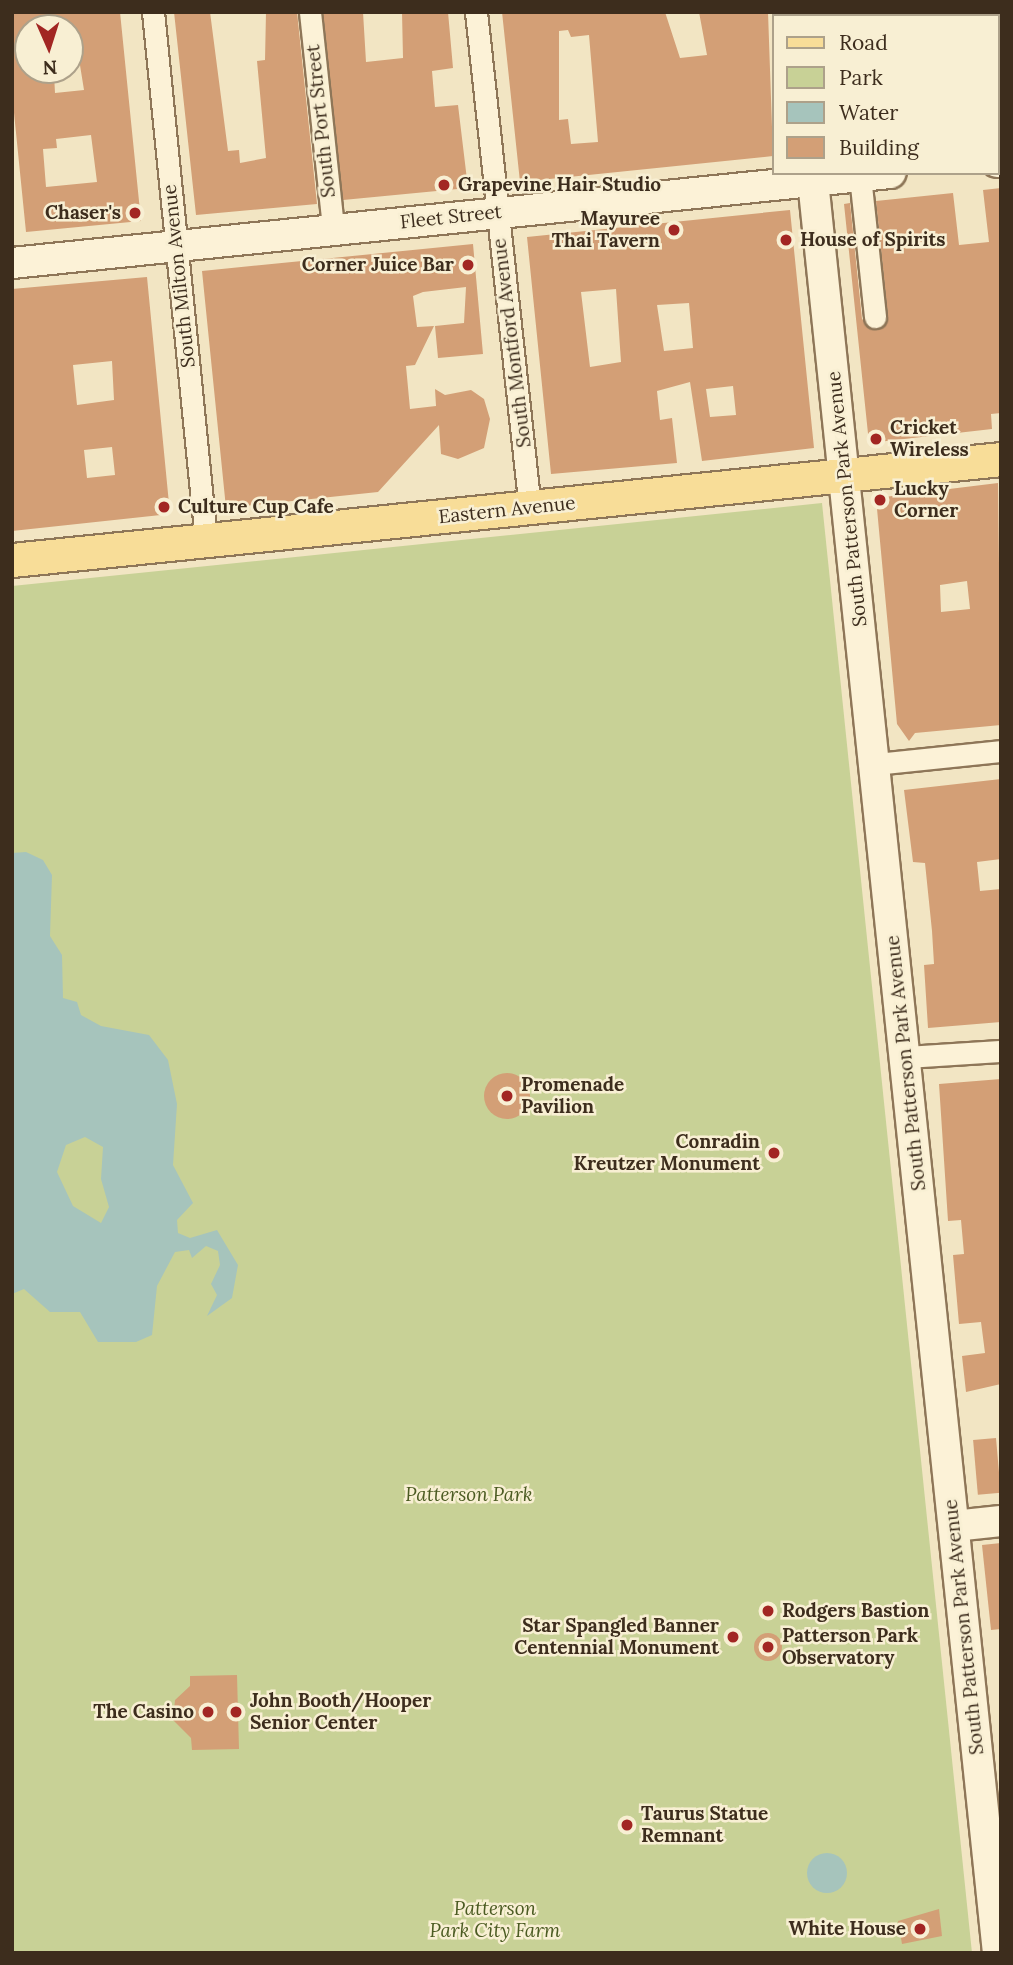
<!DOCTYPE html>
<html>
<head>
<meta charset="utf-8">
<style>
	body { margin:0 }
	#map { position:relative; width:1013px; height:1965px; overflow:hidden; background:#f2e5c3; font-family:Lora,serif }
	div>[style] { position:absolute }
	.green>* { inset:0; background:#c8d196 }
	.water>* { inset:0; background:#a6c4bc }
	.round { border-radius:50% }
	.building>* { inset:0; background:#d39f76; transform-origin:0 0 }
	.roads { filter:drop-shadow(2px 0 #8e7658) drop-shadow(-2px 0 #8e7658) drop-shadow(0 2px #8e7658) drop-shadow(0 -2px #8e7658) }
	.street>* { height:21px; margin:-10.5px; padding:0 10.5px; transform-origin:10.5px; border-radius:10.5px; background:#fcf2d7 }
	.secondary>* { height:30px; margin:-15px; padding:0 15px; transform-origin:15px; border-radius:15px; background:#fcf2d7 }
	.primary>* { height:33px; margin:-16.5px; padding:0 16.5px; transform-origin:16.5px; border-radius:16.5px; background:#f8dd98 }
	.dots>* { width:19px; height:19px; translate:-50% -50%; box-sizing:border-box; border:4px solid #f8efd3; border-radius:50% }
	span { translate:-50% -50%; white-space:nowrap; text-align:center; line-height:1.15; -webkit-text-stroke:5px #f8efd3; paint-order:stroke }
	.street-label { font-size:19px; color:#3d2d1d }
	.poi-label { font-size:19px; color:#3d2d1d; font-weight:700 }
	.left { translate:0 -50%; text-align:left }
	.right { translate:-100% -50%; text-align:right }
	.park-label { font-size:19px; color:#4b5b22; font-style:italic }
	.frame { position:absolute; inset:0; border:14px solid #3d2d1d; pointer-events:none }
	.legend { position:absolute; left:772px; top:14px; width:228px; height:161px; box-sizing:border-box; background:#f8efd3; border:2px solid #ada18a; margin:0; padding:9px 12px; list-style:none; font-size:21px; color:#3d2d1d }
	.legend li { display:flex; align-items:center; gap:14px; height:35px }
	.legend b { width:35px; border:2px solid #ada18a }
	.north { position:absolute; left:14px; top:14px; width:70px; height:70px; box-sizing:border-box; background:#f8efd3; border:2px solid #ada18a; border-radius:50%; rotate:177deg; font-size:19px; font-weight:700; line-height:28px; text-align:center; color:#3d2d1d }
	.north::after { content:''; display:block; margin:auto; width:24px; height:32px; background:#a22623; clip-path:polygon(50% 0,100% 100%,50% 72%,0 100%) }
</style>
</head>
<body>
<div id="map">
	<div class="green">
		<i style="clip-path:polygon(822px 503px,972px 1953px,12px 1953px,12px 586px)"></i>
	</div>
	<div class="water">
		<i style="clip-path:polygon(evenodd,26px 852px,43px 860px,52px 875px,50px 936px,62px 955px,63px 998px,77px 1002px,81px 1015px,101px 1026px,149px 1035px,168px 1060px,177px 1104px,173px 1165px,193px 1203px,177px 1220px,178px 1233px,190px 1238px,217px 1230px,238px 1265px,232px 1298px,207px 1316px,217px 1295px,211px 1284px,220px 1265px,218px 1251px,206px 1246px,192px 1258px,189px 1250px,175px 1252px,157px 1286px,152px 1335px,136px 1342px,98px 1342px,80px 1312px,50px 1312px,24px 1289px,12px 1294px,12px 853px,26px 852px,85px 1137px,103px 1147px,101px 1179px,109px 1207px,101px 1223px,73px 1206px,57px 1172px,66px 1145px,85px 1137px)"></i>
		<i class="round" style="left:807px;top:1853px;width:40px;height:40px"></i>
	</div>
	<div class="building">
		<i style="clip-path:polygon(evenodd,12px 12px,120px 12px,141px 221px,26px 232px,12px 93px,12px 12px,27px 28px,74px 28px,84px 90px,55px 93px,54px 74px,28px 70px,27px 28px,12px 12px,91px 135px,97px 182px,46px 187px,43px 149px,57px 148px,56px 139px,91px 135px)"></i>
		<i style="clip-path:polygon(174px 12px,210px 12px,228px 151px,239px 150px,240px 163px,266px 158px,257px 61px,265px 60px,266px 12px,297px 12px,317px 204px,196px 215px)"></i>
		<i style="clip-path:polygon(323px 12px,363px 12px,366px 62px,403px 58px,402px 12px,448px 12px,453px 68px,432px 71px,435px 107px,458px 105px,468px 188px,343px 200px)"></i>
		<i style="clip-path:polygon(evenodd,502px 12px,665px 12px,680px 58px,707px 55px,699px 12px,768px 12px,773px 156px,520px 182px,502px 12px,568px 30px,571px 37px,589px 35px,598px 142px,571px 144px,568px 119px,559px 120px,559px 31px,568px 30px)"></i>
		<i style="clip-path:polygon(1001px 188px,1001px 413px,991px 414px,992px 429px,869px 443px,844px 204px,850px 203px,862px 319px,876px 330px,888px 316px,876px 201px,953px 193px,959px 245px,989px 242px,983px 190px)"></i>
		<i style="clip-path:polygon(evenodd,790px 210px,814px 448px,702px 461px,690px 382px,657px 391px,660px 420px,672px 418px,677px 463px,551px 474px,527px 237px,790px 210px,616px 289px,621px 362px,590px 367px,581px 292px,616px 289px,790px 210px,689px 303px,693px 348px,664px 351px,657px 305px,689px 303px,790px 210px,733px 386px,736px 415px,710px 417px,706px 389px,733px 386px)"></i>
		<i style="clip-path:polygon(473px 244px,483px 354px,438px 358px,435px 326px,464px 323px,466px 287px,423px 292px,413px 296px,417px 327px,434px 326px,415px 365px,406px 366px,410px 409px,436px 406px,435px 389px,445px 395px,471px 390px,484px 399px,490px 419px,484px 448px,458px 459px,441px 454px,439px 425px,378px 492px,226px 508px,202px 271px)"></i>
		<i style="clip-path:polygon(evenodd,147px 277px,170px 514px,12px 531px,12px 289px,147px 277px,112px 361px,114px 400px,77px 405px,73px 365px,112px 361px,147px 277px,112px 447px,115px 475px,87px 478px,84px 450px,112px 447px)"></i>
		<i style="clip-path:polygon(evenodd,998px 483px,1001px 725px,915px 733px,909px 741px,897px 724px,876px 498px,998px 483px,967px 581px,970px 609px,941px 612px,940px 585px,967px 581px)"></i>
		<i style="clip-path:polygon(1001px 779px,1001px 859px,977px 862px,980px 891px,1001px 889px,1001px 1022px,928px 1028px,924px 965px,934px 964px,932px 931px,925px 863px,913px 862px,904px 790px)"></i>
		<i class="round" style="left:484px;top:1073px;width:46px;height:46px"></i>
		<i style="clip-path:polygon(1001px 1079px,1001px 1384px,966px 1392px,962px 1356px,985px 1353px,981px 1322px,959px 1324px,953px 1255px,964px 1254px,961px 1220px,948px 1221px,939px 1084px)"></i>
		<i style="left:996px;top:1438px;width:55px;height:23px;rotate:85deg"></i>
		<i style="clip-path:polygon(1001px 1543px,1001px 1629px,991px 1630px,982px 1545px)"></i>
		<i class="round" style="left:754px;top:1633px;width:28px;height:28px"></i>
		<i style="clip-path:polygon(237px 1675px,239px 1749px,192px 1750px,191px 1738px,173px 1720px,175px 1700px,190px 1686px,190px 1676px)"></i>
		<i style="clip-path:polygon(939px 1909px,942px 1936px,902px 1944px,898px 1921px)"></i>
	</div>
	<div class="roads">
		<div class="street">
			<i style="left:153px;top:12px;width:531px;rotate:84.27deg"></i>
			<i style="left:310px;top:12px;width:218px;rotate:83.9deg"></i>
			<i style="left:476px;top:12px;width:498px;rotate:83.8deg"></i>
			<i style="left:796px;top:12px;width:4px;rotate:90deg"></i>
			<i style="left:918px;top:12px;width:6px;rotate:39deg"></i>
			<i style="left:997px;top:42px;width:6px;rotate:-51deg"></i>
			<i style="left:997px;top:67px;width:4px;rotate:27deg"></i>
			<i style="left:860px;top:176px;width:142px;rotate:83.9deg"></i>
			<i style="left:875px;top:764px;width:127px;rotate:-5.9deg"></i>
			<i style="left:905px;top:1057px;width:96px;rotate:-3.6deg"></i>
		</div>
		<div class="secondary">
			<i style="left:997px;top:162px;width:4px"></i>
			<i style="left:813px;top:181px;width:1782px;rotate:84.04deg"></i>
			<i style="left:12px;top:263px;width:883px;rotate:-5.85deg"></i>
			<i style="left:954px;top:1526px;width:47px;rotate:-6.1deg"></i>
		</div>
		<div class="primary">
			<i style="left:12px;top:560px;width:994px;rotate:-5.83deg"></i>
		</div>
	</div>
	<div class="dots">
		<i style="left:444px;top:185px;background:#a22623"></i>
		<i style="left:135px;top:213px;background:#a22623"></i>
		<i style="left:674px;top:230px;background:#a22623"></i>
		<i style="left:786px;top:240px;background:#a22623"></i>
		<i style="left:468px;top:265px;background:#a22623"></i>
		<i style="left:876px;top:439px;background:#a22623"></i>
		<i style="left:880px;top:500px;background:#a22623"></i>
		<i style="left:164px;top:507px;background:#a22623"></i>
		<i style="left:507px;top:1096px;background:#a22623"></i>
		<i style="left:774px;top:1153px;background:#a22623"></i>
		<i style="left:768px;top:1611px;background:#a22623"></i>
		<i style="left:733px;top:1637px;background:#a22623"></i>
		<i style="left:768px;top:1647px;background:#a22623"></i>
		<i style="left:208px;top:1712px;background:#a22623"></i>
		<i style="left:236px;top:1712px;background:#a22623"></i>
		<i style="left:627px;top:1825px;background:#a22623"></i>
		<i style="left:920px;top:1929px;background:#a22623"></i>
	</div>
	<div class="street-label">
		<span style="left:321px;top:121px;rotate:-96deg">South Port Street</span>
		<span style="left:451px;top:217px;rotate:-6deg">Fleet Street</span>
		<span style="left:179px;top:276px;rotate:-96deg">South Milton Avenue</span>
		<span style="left:512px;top:343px;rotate:-97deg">South Montford Avenue</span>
		<span style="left:847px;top:499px;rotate:-96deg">South Patterson Park Avenue</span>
		<span style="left:507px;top:510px;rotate:-6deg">Eastern Avenue</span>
		<span style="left:906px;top:1063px;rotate:-96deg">South Patterson Park Avenue</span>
		<span style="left:964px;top:1627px;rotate:-96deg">South Patterson Park Avenue</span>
	</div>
	<div class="poi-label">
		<span class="left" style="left:458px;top:185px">Grapevine Hair Studio</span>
		<span class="right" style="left:121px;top:213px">Chaser's</span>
		<span class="right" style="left:660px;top:230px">Mayuree<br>Thai Tavern</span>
		<span class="left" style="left:800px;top:240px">House of Spirits</span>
		<span class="right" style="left:454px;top:265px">Corner Juice Bar</span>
		<span class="left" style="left:890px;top:439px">Cricket<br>Wireless</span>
		<span class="left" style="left:894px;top:500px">Lucky<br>Corner</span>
		<span class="left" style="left:178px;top:507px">Culture Cup Cafe</span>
		<span class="left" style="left:521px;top:1096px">Promenade<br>Pavilion</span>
		<span class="right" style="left:760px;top:1153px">Conradin<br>Kreutzer Monument</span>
		<span class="left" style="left:782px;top:1611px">Rodgers Bastion</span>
		<span class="right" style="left:719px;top:1637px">Star Spangled Banner<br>Centennial Monument</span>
		<span class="left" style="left:782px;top:1647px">Patterson Park<br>Observatory</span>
		<span class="left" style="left:250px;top:1712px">John Booth/Hooper<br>Senior Center</span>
		<span class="right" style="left:194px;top:1712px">The Casino</span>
		<span class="left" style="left:641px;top:1825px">Taurus Statue<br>Remnant</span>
		<span class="right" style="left:906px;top:1929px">White House</span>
	</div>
	<div class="park-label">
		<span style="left:469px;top:1495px">Patterson Park</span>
		<span style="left:495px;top:1920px">Patterson<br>Park City Farm</span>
	</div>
	<div class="frame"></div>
	<ul class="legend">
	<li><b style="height:9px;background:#f8dd98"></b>Road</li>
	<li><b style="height:19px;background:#c8d196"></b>Park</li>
	<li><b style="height:19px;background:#a6c4bc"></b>Water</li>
	<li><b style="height:19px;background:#d39f76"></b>Building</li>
	</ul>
	<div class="north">N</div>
</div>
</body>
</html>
